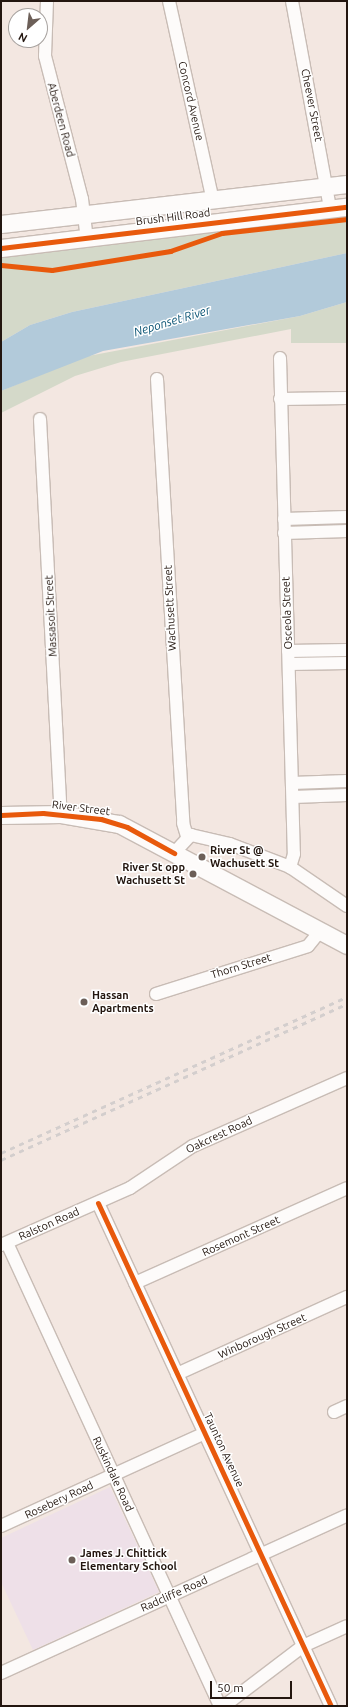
<!DOCTYPE html>
<html>
<head>
<meta charset="utf-8">
<style>
	body { margin:0 }
	#map { position:relative; width:348px; height:1707px; overflow:hidden; background:#f3e7e1; font-family:Ubuntu,sans-serif }
	div>[style] { position:absolute }
	.education>* { inset:0; background:#eee0e8 }
	.green>* { inset:0; background:#d4d9c9 }
	.water>* { inset:0; background:#b2cada }
	.roads { filter:drop-shadow(1px 0 #c8bcb5) drop-shadow(-1px 0 #c8bcb5) drop-shadow(0 1px #c8bcb5) drop-shadow(0 -1px #c8bcb5) }
	.minor>* { height:12px; margin:-6px; padding:0 6px; transform-origin:6px; border-radius:6px; background:#fdfbfa }
	.secondary>* { height:17px; margin:-8.5px; padding:0 8.5px; transform-origin:8.5px; border-radius:8.5px; background:#fdfbfa }
	.rail>* { height:3px; margin-top:-1.5px; transform-origin:0; background:repeating-linear-gradient(90deg,#d3cecd 0 5px,transparent 0 10px) }
	.cycleway>* { height:5px; margin:-2.5px; padding:0 2.5px; transform-origin:2.5px; border-radius:2.5px; background:#e8590c }
	.dots>* { width:11px; height:11px; translate:-50% -50%; box-sizing:border-box; border:2px solid #fff; border-radius:50% }
	span { translate:-50% -50%; white-space:nowrap; text-align:center; line-height:1.15; -webkit-text-stroke:3px #fff; paint-order:stroke }
	.street-label { font-size:11px; color:#23160f }
	.poi-label { font-size:11px; color:#23160f; font-weight:700 }
	.left { translate:0 -50%; text-align:left }
	.right { translate:-100% -50%; text-align:right }
	.water-label { font-size:12px; color:#075273; font-style:italic }
	.frame { position:absolute; inset:0; border:2px solid #23160f; pointer-events:none }
	.north { position:absolute; left:8px; top:8px; width:40px; height:40px; box-sizing:border-box; background:#fff; border:1px solid #a7a29f; border-radius:50%; rotate:208deg; font-size:11px; font-weight:700; line-height:16px; text-align:center; color:#23160f }
	.north::after { content:''; display:block; margin:auto; width:14px; height:18px; background:#6c5f58; clip-path:polygon(50% 0,100% 100%,50% 72%,0 100%) }
	.scale { position:absolute; left:210px; top:1681px; width:82px; height:18px; box-sizing:border-box; border:2px solid #23160f; border-top:0; padding-left:5px; font-size:12px; line-height:14px; white-space:nowrap; color:#23160f; -webkit-text-stroke:3px #fff; paint-order:stroke }
</style>
</head>
<body>
<div id="map">
	<div class="education">
		<i style="clip-path:polygon(110px 1487px,159px 1592px,33px 1650px,1px 1582px,1px 1538px)"></i>
	</div>
	<div class="green">
		<i style="clip-path:polygon(347px 215px,347px 253px,72px 312px,30px 325px,1px 342px,1px 255px)"></i>
		<i style="clip-path:polygon(347px 302px,347px 343px,291px 343px,291px 329px,121px 362px,75px 376px,1px 413px,1px 391px,83px 357px,300px 316px)"></i>
	</div>
	<div class="water">
		<i style="clip-path:polygon(347px 253px,347px 302px,300px 316px,103px 351px,1px 391px,1px 342px,30px 325px,72px 312px)"></i>
	</div>
	<div class="roads">
		<div class="minor">
			<i style="left:47px;top:1px;width:55px;rotate:92.1deg"></i>
			<i style="left:45px;top:56px;width:148px;rotate:75.5deg"></i>
			<i style="left:82px;top:199px;width:39px;rotate:83deg"></i>
			<i style="left:169px;top:1px;width:205px;rotate:77.6deg"></i>
			<i style="left:292px;top:1px;width:211px;rotate:79.6deg"></i>
			<i style="left:280px;top:358px;width:496px;rotate:88.4deg"></i>
			<i style="left:294px;top:854px;width:14px;rotate:107deg"></i>
			<i style="left:157px;top:379px;width:445px;rotate:86.6deg"></i>
			<i style="left:183px;top:823px;width:14px;rotate:73deg"></i>
			<i style="left:280px;top:399px;width:67px;rotate:-0.9deg"></i>
			<i style="left:40px;top:419px;width:396px;rotate:87deg"></i>
			<i style="left:284px;top:519px;width:63px;rotate:-1.8deg"></i>
			<i style="left:284px;top:533px;width:63px;rotate:-1.8deg"></i>
			<i style="left:288px;top:651px;width:59px;rotate:-1deg"></i>
			<i style="left:289px;top:664px;width:58px;rotate:-1deg"></i>
			<i style="left:292px;top:783px;width:55px;rotate:-2.1deg"></i>
			<i style="left:293px;top:797px;width:54px;rotate:-2.1deg"></i>
			<i style="left:174px;top:853px;width:25px;rotate:-47deg"></i>
			<i style="left:191px;top:835px;width:40px;rotate:13deg"></i>
			<i style="left:230px;top:844px;width:64px;rotate:21deg"></i>
			<i style="left:290px;top:867px;width:69px;rotate:34.4deg"></i>
			<i style="left:156px;top:994px;width:159px;rotate:-17.5deg"></i>
			<i style="left:308px;top:946px;width:19px;rotate:-51deg"></i>
			<i style="left:98px;top:1203px;width:554px;rotate:65.15deg"></i>
			<i style="left:7px;top:1243px;width:510px;rotate:65.3deg"></i>
			<i style="left:1px;top:1245px;width:141px;rotate:-23.8deg"></i>
			<i style="left:130px;top:1188px;width:76px;rotate:-33.7deg"></i>
			<i style="left:193px;top:1146px;width:168px;rotate:-23.8deg"></i>
			<i style="left:135px;top:1283px;width:232px;rotate:-24.1deg"></i>
			<i style="left:177px;top:1374px;width:187px;rotate:-24.4deg"></i>
			<i style="left:334px;top:1412px;width:14px;rotate:-25deg"></i>
			<i style="left:1px;top:1526px;width:224px;rotate:-24.5deg"></i>
			<i style="left:1px;top:1673px;width:380px;rotate:-24.5deg"></i>
			<i style="left:224px;top:1706px;width:99px;rotate:-37.2deg"></i>
			<i style="left:303px;top:1646px;width:48px;rotate:-24.4deg"></i>
		</div>
		<div class="secondary">
			<i style="left:1px;top:224px;width:348px;rotate:-6.6deg"></i>
			<i style="left:1px;top:248px;width:348px;rotate:-6.8deg"></i>
			<i style="left:1px;top:815px;width:60px;rotate:-1deg"></i>
			<i style="left:61px;top:814px;width:59px;rotate:9.8deg"></i>
			<i style="left:119px;top:824px;width:258px;rotate:28deg"></i>
		</div>
	</div>
	<div class="rail">
		<i style="left:1px;top:1153px;width:380px;rotate:-24.3deg"></i>
		<i style="left:1px;top:1160px;width:380px;rotate:-24.3deg"></i>
	</div>
	<div class="cycleway">
		<i style="left:1px;top:248px;width:348px;rotate:-6.8deg"></i>
		<i style="left:1px;top:265px;width:51px;rotate:5.6deg"></i>
		<i style="left:52px;top:270px;width:120px;rotate:-9.1deg"></i>
		<i style="left:170px;top:251px;width:55px;rotate:-19.1deg"></i>
		<i style="left:222px;top:233px;width:126px;rotate:-6.4deg"></i>
		<i style="left:1px;top:815px;width:42px;rotate:-2.7deg"></i>
		<i style="left:43px;top:813px;width:58px;rotate:5.9deg"></i>
		<i style="left:101px;top:819px;width:27px;rotate:17deg"></i>
		<i style="left:127px;top:827px;width:54px;rotate:29deg"></i>
		<i style="left:98px;top:1203px;width:554px;rotate:65.15deg"></i>
	</div>
	<div class="dots">
		<i style="left:202px;top:857px;background:#6c5f58"></i>
		<i style="left:193px;top:874px;background:#6c5f58"></i>
		<i style="left:84px;top:1002px;background:#6c5f58"></i>
		<i style="left:72px;top:1560px;background:#6c5f58"></i>
	</div>
	<div class="street-label">
		<span style="left:191px;top:101px;rotate:77deg">Concord Avenue</span>
		<span style="left:312px;top:105px;rotate:79deg">Cheever Street</span>
		<span style="left:61px;top:120px;rotate:75deg">Aberdeen Road</span>
		<span style="left:173px;top:217px;rotate:-7deg">Brush Hill Road</span>
		<span style="left:170px;top:608px;rotate:-93deg">Wachusett Street</span>
		<span style="left:287px;top:613px;rotate:-92deg">Osceola Street</span>
		<span style="left:51px;top:616px;rotate:-93deg">Massasoit Street</span>
		<span style="left:81px;top:808px;rotate:7deg">River Street</span>
		<span style="left:241px;top:966px;rotate:-17deg">Thorn Street</span>
		<span style="left:219px;top:1135px;rotate:-25deg">Oakcrest Road</span>
		<span style="left:49px;top:1224px;rotate:-24deg">Ralston Road</span>
		<span style="left:241px;top:1236px;rotate:-24deg">Rosemont Street</span>
		<span style="left:262px;top:1336px;rotate:-24deg">Winborough Street</span>
		<span style="left:224px;top:1450px;rotate:65deg">Taunton Avenue</span>
		<span style="left:113px;top:1474px;rotate:65deg">Ruskindale Road</span>
		<span style="left:59px;top:1500px;rotate:-25deg">Rosebery Road</span>
		<span style="left:174px;top:1594px;rotate:-24deg">Radcliffe Road</span>
	</div>
	<div class="poi-label">
		<span class="left" style="left:210px;top:857px">River St @<br>Wachusett St</span>
		<span class="right" style="left:185px;top:874px">River St opp<br>Wachusett St</span>
		<span class="left" style="left:92px;top:1002px">Hassan<br>Apartments</span>
		<span class="left" style="left:80px;top:1560px">James J. Chittick<br>Elementary School</span>
	</div>
	<div class="water-label">
		<span style="left:172px;top:321px;rotate:-17deg">Neponset River</span>
	</div>
	<div class="frame"></div>
	<div class="north">N</div>
	<div class="scale">50 m</div>
</div>
</body>
</html>
